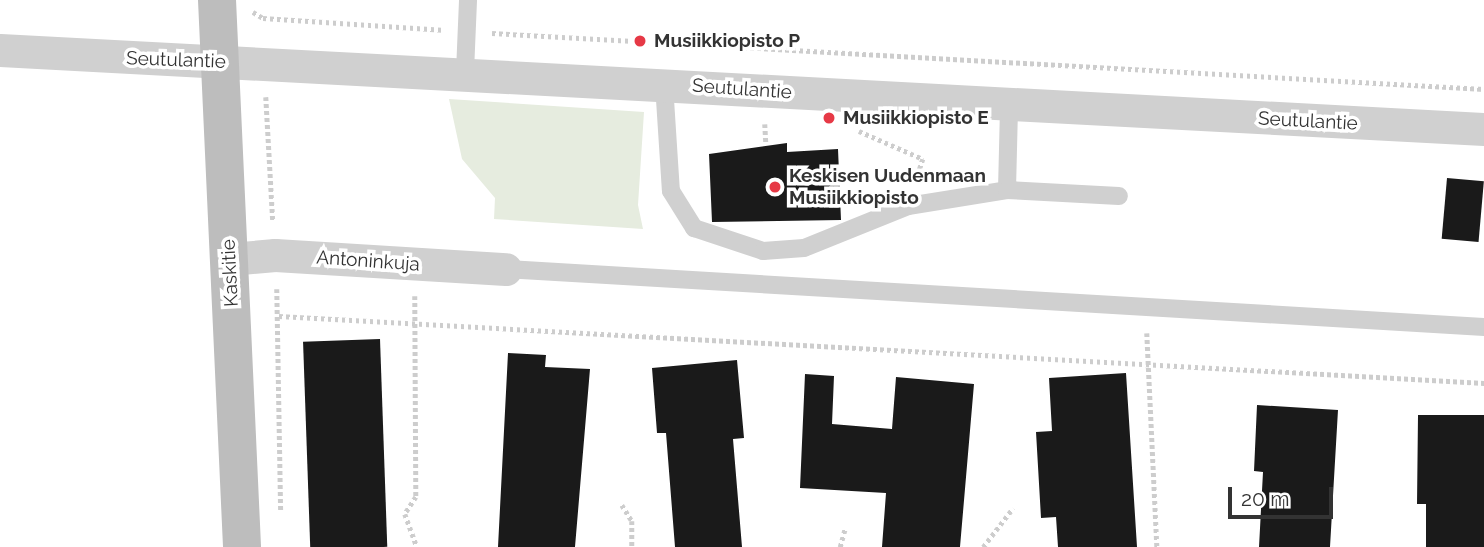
<!DOCTYPE html>
<html>
<head>
<meta charset="utf-8">
<style>
	body { margin:0 }
	#map { position:relative; width:1484px; height:547px; overflow:hidden; background:#fff; font-family:Raleway,sans-serif }
	div>[style] { position:absolute }
	.green>* { inset:0; background:#e6ecdf }
	.building>* { inset:0; background:#1a1a1a; transform-origin:0 0 }
	.path>* { height:4.5px; margin-top:-2.25px; transform-origin:0; background:repeating-linear-gradient(90deg,#cdcdcd 0 3.5px,transparent 0 7px) }
	.lane>* { height:18px; margin:-9px; padding:0 9px; transform-origin:9px; border-radius:9px; background:#d0d0d0 }
	.street>* { height:33px; margin:-16.5px; padding:0 16.5px; transform-origin:16.5px; border-radius:16.5px; background:#d0d0d0 }
	.secondary>* { height:38px; margin:-19px; padding:0 19px; transform-origin:19px; border-radius:19px; background:#bdbdbd }
	.dots>* { width:19px; height:19px; translate:-50% -50%; box-sizing:border-box; border:4px solid #fff; border-radius:50% }
	span { translate:-50% -50%; white-space:nowrap; text-align:center; line-height:1.15; -webkit-text-stroke:7px #fff; paint-order:stroke }
	.poi-label { font-size:19px; color:#333; font-weight:700 }
	.left { translate:0 -50%; text-align:left }
	.street-label { font-size:19px; color:#333 }
	.scale { position:absolute; left:1228px; top:487px; width:105px; height:32px; box-sizing:border-box; border:4px solid #333; border-top:0; padding-left:9px; font-size:21px; line-height:24px; white-space:nowrap; color:#333; -webkit-text-stroke:5px #fff; paint-order:stroke }
</style>
</head>
<body>
<div id="map">
	<div class="green">
		<i style="clip-path:polygon(449px 99px,644px 112px,638px 205px,643px 229px,494px 219px,495px 198px,462px 159px)"></i>
	</div>
	<div class="building">
		<i style="clip-path:polygon(787px 143px,787px 152px,838px 149px,841px 220px,712px 222px,709px 154px)"></i>
		<i style="left:1447px;top:178px;width:37px;height:61px;rotate:5deg"></i>
		<i style="left:380px;top:339px;width:208px;height:77px;rotate:88deg"></i>
		<i style="clip-path:polygon(508px 353px,546px 355px,545px 367px,590px 369px,575px 547px,498px 547px)"></i>
		<i style="clip-path:polygon(737px 360px,744px 438px,733px 439px,742px 547px,675px 547px,666px 433px,657px 433px,652px 368px)"></i>
		<i style="clip-path:polygon(1126px 373px,1137px 547px,1058px 547px,1056px 517px,1041px 518px,1036px 432px,1052px 431px,1049px 378px)"></i>
		<i style="clip-path:polygon(805px 374px,834px 376px,832px 424px,892px 429px,896px 377px,974px 384px,960px 547px,882px 547px,886px 493px,800px 488px)"></i>
		<i style="clip-path:polygon(1257px 405px,1338px 410px,1330px 547px,1259px 547px,1263px 472px,1254px 471px)"></i>
		<i style="clip-path:polygon(1418px 415px,1484px 415px,1484px 547px,1426px 547px,1426px 504px,1417px 504px)"></i>
	</div>
	<div class="path">
		<i style="left:253px;top:12px;width:12px;rotate:31deg"></i>
		<i style="left:263px;top:18px;width:179px;rotate:3.8deg"></i>
		<i style="left:492px;top:33px;width:994px;rotate:3.23deg"></i>
		<i style="left:266px;top:97px;width:124px;rotate:86.8deg"></i>
		<i style="left:765px;top:124px;width:20px;rotate:87deg"></i>
		<i style="left:859px;top:131px;width:70px;rotate:23.6deg"></i>
		<i style="left:923px;top:159px;width:20px;rotate:108deg"></i>
		<i style="left:277px;top:289px;width:222px;rotate:89deg"></i>
		<i style="left:415px;top:296px;width:201px;rotate:89.7deg"></i>
		<i style="left:416px;top:497px;width:20px;rotate:123deg"></i>
		<i style="left:405px;top:514px;width:35px;rotate:70deg"></i>
		<i style="left:279px;top:316px;width:1207px;rotate:3.18deg"></i>
		<i style="left:1147px;top:333px;width:214px;rotate:87.3deg"></i>
		<i style="left:622px;top:505px;width:19px;rotate:58deg"></i>
		<i style="left:632px;top:521px;width:26px;rotate:90deg"></i>
		<i style="left:840px;top:547px;width:20px;rotate:-75deg"></i>
		<i style="left:983px;top:547px;width:49px;rotate:-52.4deg"></i>
	</div>
	<div class="lane">
		<i style="left:465px;top:72px;width:72px;rotate:-87.6deg"></i>
		<i style="left:664px;top:84px;width:107px;rotate:86.3deg"></i>
		<i style="left:671px;top:191px;width:44px;rotate:58.1deg"></i>
		<i style="left:694px;top:228px;width:73px;rotate:18.4deg"></i>
		<i style="left:763px;top:251px;width:41px;rotate:-4.2deg"></i>
		<i style="left:804px;top:248px;width:112px;rotate:-22deg"></i>
		<i style="left:908px;top:206px;width:100px;rotate:-9.2deg"></i>
		<i style="left:1007px;top:190px;width:84px;rotate:-88.6deg"></i>
		<i style="left:1007px;top:190px;width:112px;rotate:3.1deg"></i>
		<i style="left:506px;top:269px;width:980px;rotate:3.39deg"></i>
	</div>
	<div class="street">
		<i style="left:0;top:50px;width:1486px;rotate:3.05deg"></i>
		<i style="left:230px;top:259px;width:45px;rotate:-5.1deg"></i>
		<i style="left:275px;top:255px;width:231px;rotate:3.5deg"></i>
	</div>
	<div class="secondary">
		<i style="left:217px;top:0;width:548px;rotate:87.38deg"></i>
	</div>
	<div class="dots">
		<i style="left:640px;top:41px;background:#e63946"></i>
		<i style="left:829px;top:118px;background:#e63946"></i>
		<i style="left:775px;top:187px;background:#e63946"></i>
	</div>
	<div class="poi-label">
		<span class="left" style="left:654px;top:41px">Musiikkiopisto P</span>
		<span class="left" style="left:843px;top:118px">Musiikkiopisto E</span>
		<span class="left" style="left:789px;top:187px">Keskisen Uudenmaan<br>Musiikkiopisto</span>
	</div>
	<div class="street-label">
		<span style="left:176px;top:60px;rotate:2deg">Seutulantie</span>
		<span style="left:742px;top:89px;rotate:4deg">Seutulantie</span>
		<span style="left:1308px;top:121px;rotate:3deg">Seutulantie</span>
		<span style="left:368px;top:261px;rotate:4deg">Antoninkuja</span>
		<span style="left:230px;top:273px;rotate:-93deg">Kaskitie</span>
	</div>
	<div class="scale">20 m</div>
</div>
</body>
</html>
